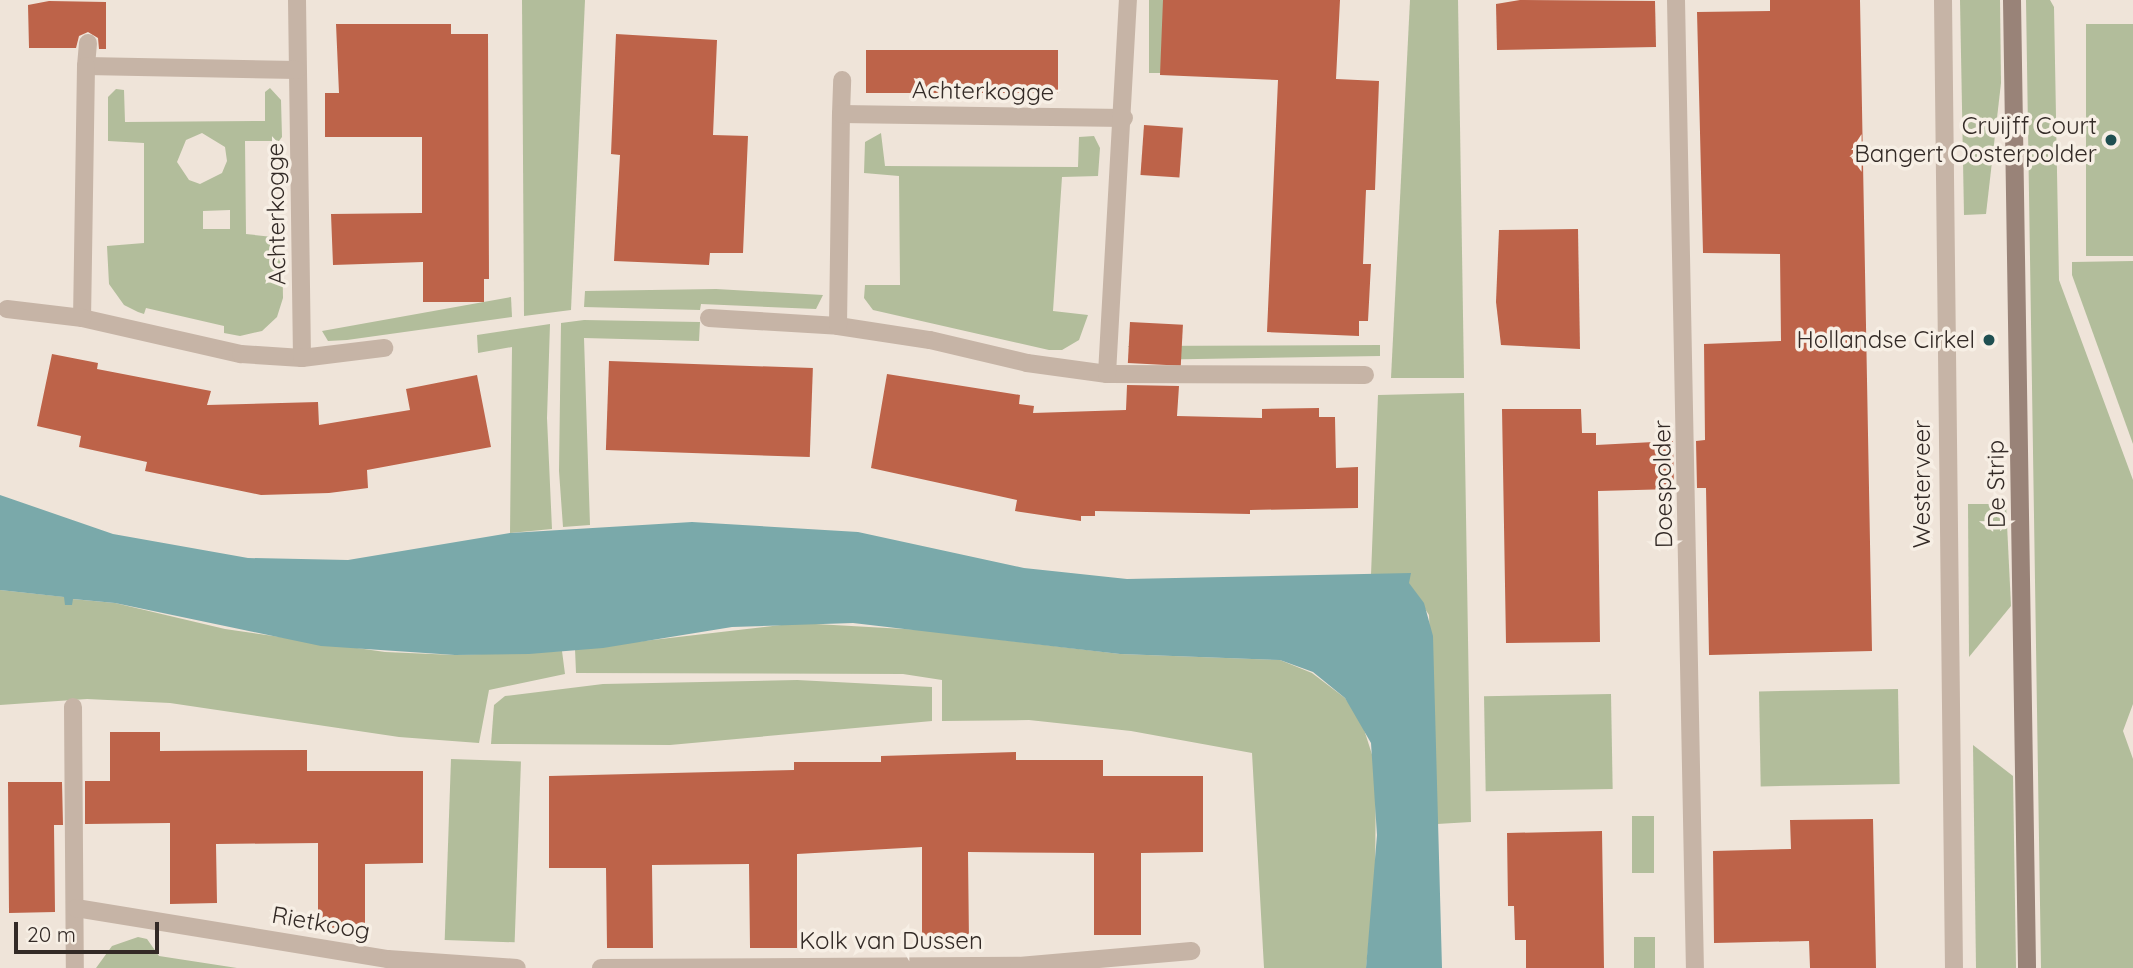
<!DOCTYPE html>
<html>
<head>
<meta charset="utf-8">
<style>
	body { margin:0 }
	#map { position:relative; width:2133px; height:968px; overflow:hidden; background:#efe4d9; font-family:Quicksand,sans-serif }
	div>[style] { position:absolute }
	.green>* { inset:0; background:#b2bd9b; transform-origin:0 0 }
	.water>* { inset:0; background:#7aa9aa }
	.building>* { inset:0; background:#bd6349; transform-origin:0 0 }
	.street>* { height:18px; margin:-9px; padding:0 9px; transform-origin:9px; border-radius:9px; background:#c6b4a6 }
	.secondary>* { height:18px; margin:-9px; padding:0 9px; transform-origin:9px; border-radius:9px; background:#998378 }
	.dots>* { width:19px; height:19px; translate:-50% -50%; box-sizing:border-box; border:4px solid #f7efe5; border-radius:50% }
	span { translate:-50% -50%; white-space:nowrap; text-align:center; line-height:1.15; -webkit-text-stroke:7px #f7efe5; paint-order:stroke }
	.street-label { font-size:24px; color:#332a26 }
	.poi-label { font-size:24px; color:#332a26 }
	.right { translate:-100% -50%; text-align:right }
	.scale { position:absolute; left:14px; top:922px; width:145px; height:32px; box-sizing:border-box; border:4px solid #332a26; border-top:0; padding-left:9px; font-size:21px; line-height:24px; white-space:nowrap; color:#332a26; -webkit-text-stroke:5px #f7efe5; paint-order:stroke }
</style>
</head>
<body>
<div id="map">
	<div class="green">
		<i style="clip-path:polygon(522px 0,585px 0,571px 310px,524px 316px)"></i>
		<i style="left:1149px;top:0;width:15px;height:73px"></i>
		<i style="clip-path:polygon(1410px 0,1458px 0,1464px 378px,1391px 378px)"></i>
		<i style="clip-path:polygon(1960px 0,2000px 0,2001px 83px,1986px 214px,1964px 215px)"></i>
		<i style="clip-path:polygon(2026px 0,2050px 0,2054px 7px,2059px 280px,2133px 480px,2133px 704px,2123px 731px,2133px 759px,2133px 968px,2041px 968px)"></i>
		<i style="left:2133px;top:24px;width:232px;height:47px;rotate:90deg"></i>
		<i style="clip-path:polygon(evenodd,270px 88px,281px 100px,282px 137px,279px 141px,245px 141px,246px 234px,282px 238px,283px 298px,277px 317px,262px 331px,240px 336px,224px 333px,224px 326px,146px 308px,144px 314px,138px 312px,124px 305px,109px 284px,107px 246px,144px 243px,144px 143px,108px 141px,108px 97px,116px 89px,124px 90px,125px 122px,265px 121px,265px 92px,270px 88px,202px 133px,225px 147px,227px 161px,222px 173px,200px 184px,189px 180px,177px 162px,186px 140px,202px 133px,270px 88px,230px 210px,230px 229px,203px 229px,203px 211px,230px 210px)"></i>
		<i style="clip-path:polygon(881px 133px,885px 166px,1078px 167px,1079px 137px,1094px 136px,1100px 148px,1098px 176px,1062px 177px,1053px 311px,1088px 315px,1079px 340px,1062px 350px,1049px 350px,873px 310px,864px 298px,865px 285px,900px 285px,899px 176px,864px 173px,865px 142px)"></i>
		<i style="clip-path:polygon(2133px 261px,2133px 444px,2072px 275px,2072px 262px)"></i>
		<i style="clip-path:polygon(716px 289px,823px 295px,816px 309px,701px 304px,700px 310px,584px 307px,585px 291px)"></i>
		<i style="clip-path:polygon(511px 297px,512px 317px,347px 340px,328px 341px,322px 331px)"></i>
		<i style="clip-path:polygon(584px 320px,700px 322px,699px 341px,584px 338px,590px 525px,563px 527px,559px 471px,561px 323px)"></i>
		<i style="clip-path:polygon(550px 324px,547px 418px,552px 529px,510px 533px,512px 347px,478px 353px,477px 335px)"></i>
		<i style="clip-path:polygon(1380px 345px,1380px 356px,1138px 360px,1128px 346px)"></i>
		<i style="clip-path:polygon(1464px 393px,1471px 822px,1437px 824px,1429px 615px,1403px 575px,1371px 575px,1378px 395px)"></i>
		<i style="clip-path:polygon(1968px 504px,2006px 504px,2011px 606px,1969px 657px)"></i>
		<i style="clip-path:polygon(0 590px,65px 597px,65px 605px,72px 599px,115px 603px,225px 629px,385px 652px,455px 655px,562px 651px,565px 674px,489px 690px,479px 743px,399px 737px,170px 703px,87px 699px,0 705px)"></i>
		<i style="clip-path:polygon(798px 623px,922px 630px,1120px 654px,1280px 660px,1312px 673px,1345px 698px,1361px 720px,1376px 767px,1375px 884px,1366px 968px,1264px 968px,1252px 753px,1131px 731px,1029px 720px,942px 721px,942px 680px,903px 674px,576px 673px,575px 649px)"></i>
		<i style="clip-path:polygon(797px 680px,932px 687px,932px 721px,670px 745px,491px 744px,494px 705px,505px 696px,603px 684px)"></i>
		<i style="left:1898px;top:689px;width:95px;height:139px;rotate:89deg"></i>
		<i style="left:1611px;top:694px;width:95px;height:127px;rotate:89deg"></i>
		<i style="clip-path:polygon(1973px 745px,2013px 776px,2016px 968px,1976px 968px)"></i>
		<i style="left:451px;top:759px;width:70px;height:181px;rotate:2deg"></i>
		<i style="left:1654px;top:816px;width:57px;height:22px;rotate:90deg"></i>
		<i style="clip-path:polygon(138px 937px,147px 939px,159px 956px,237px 968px,96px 968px,112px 946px)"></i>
		<i style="left:1634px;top:937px;width:21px;height:31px"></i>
	</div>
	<div class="water">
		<i style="clip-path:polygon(0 495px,113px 534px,248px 558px,348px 560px,510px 533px,692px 522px,858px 532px,1024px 568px,1127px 579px,1411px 573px,1409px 583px,1424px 603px,1433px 636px,1442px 968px,1366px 968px,1377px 835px,1371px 743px,1345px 698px,1313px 672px,1280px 660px,1120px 654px,853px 623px,732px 627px,603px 648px,529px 654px,455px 655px,321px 646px,115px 603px,73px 599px,72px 605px,65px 605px,64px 597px,0 590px)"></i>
	</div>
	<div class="building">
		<i style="clip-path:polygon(1163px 0,1340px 0,1336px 79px,1379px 81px,1375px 190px,1366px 190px,1363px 264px,1371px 264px,1368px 321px,1359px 321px,1359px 336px,1267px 332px,1278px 80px,1160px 75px)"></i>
		<i style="clip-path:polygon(1520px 0,1655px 1px,1656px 47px,1497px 50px,1496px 4px)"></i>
		<i style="clip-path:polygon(1770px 0,1860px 0,1872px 651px,1709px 655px,1706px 488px,1697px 488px,1696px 441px,1705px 440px,1704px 344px,1781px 341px,1780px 254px,1703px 253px,1697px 12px,1770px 11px)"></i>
		<i style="clip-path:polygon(49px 1px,106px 2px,106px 49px,99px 49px,98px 38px,88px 32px,79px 36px,76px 48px,29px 48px,28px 5px)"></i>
		<i style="clip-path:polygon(336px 24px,451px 24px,451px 34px,488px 34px,489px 279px,484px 279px,484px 302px,423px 302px,423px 262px,333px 265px,331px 214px,422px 213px,422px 137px,325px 137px,325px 93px,339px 93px)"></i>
		<i style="clip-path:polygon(616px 34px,717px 40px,713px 135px,748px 136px,743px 253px,710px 253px,709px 265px,614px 261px,620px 155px,611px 154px)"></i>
		<i style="left:866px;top:50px;width:192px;height:43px"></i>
		<i style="left:1144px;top:125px;width:39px;height:50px;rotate:4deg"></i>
		<i style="clip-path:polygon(1578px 229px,1580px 349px,1501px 345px,1496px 302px,1499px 230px)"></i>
		<i style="left:1130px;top:322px;width:53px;height:41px;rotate:3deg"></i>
		<i style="clip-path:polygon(52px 354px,98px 363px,97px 369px,211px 391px,207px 405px,318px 402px,319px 425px,410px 410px,406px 389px,477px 375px,491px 447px,367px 470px,368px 488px,329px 493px,261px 495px,145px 471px,147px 462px,79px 447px,81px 436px,37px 426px)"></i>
		<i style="left:609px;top:361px;width:204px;height:89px;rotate:2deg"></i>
		<i style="clip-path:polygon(887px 374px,1020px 395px,1019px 404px,1034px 406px,1033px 413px,1126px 410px,1127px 385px,1179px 386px,1177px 416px,1262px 418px,1262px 409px,1319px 408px,1319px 417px,1335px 417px,1336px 468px,1358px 467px,1358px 508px,1250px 510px,1250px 514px,1095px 511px,1095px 516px,1081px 516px,1081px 521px,1015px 511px,1017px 500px,871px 468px)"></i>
		<i style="clip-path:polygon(1502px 409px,1581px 409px,1582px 433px,1596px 433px,1596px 445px,1673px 441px,1674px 489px,1598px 491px,1600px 642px,1506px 643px)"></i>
		<i style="clip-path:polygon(110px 732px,160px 732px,160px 751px,307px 750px,307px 771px,423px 771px,423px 863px,365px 864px,365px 927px,318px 928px,318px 843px,216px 844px,217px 903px,170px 904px,170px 823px,85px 824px,85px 781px,110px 781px)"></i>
		<i style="clip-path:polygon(1016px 752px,1016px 760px,1103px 760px,1103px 776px,1203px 776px,1203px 852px,1141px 853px,1141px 935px,1094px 935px,1094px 853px,968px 852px,969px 943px,922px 944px,922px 847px,797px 854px,797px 948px,750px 948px,749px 864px,652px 865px,653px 948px,607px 948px,606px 868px,549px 868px,549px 776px,794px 770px,794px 762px,881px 762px,881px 756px)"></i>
		<i style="clip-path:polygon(8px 782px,62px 782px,63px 825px,54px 825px,55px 912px,9px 913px)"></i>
		<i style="clip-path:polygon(1873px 819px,1876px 968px,1810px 968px,1809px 941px,1714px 943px,1713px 851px,1791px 849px,1790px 820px)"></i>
		<i style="clip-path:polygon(1602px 831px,1604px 968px,1526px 968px,1526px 940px,1515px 940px,1514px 906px,1508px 906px,1507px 833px)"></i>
	</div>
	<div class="street">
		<i style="left:297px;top:0;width:358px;rotate:89.2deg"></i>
		<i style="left:1676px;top:0;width:968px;rotate:88.88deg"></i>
		<i style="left:1943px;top:0;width:968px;rotate:89.35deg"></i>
		<i style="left:86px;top:66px;width:23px;rotate:-85deg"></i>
		<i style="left:297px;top:70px;width:211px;rotate:-178.9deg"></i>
		<i style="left:86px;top:66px;width:252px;rotate:90.9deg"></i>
		<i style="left:82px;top:318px;width:163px;rotate:12.8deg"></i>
		<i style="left:241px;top:354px;width:61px;rotate:3.8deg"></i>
		<i style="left:302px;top:358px;width:83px;rotate:-7deg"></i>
		<i style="left:841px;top:114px;width:34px;rotate:-88deg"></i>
		<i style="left:7px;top:309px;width:76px;rotate:6.8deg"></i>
		<i style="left:709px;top:318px;width:129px;rotate:3.5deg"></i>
		<i style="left:838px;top:326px;width:93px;rotate:8.7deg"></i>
		<i style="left:930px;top:340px;width:100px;rotate:13.3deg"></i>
		<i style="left:1027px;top:363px;width:81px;rotate:7.8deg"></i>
		<i style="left:1107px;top:374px;width:258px;rotate:0.2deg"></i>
		<i style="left:838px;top:326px;width:212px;rotate:-89.2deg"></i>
		<i style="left:841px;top:114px;width:283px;rotate:0.8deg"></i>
		<i style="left:1107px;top:374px;width:375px;rotate:-86.8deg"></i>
		<i style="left:73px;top:707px;width:261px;rotate:89.6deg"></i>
		<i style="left:76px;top:908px;width:316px;rotate:9.3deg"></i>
		<i style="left:388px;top:959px;width:129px;rotate:4deg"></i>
		<i style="left:601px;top:968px;width:418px;rotate:-0.3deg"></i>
		<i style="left:1019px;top:966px;width:173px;rotate:-5deg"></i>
	</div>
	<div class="secondary">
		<i style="left:2012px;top:0;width:968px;rotate:89.11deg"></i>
	</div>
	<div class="dots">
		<i style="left:2111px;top:140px;background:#1f4f51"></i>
		<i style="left:1989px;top:340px;background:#1f4f51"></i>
	</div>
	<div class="street-label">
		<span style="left:983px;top:91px;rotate:1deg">Achterkogge</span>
		<span style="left:276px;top:214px;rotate:-91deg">Achterkogge</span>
		<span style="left:1663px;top:484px;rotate:-91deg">Doespolder</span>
		<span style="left:1922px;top:484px;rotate:-90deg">Westerveer</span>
		<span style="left:1996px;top:484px;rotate:-91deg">De Strip</span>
		<span style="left:321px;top:923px;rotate:10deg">Rietkoog</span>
		<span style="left:891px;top:941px">Kolk van Dussen</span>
	</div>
	<div class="poi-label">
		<span class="right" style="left:2097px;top:140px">Cruijff Court<br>Bangert Oosterpolder</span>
		<span class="right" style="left:1975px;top:340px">Hollandse Cirkel</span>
	</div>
	<div class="scale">20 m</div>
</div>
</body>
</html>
